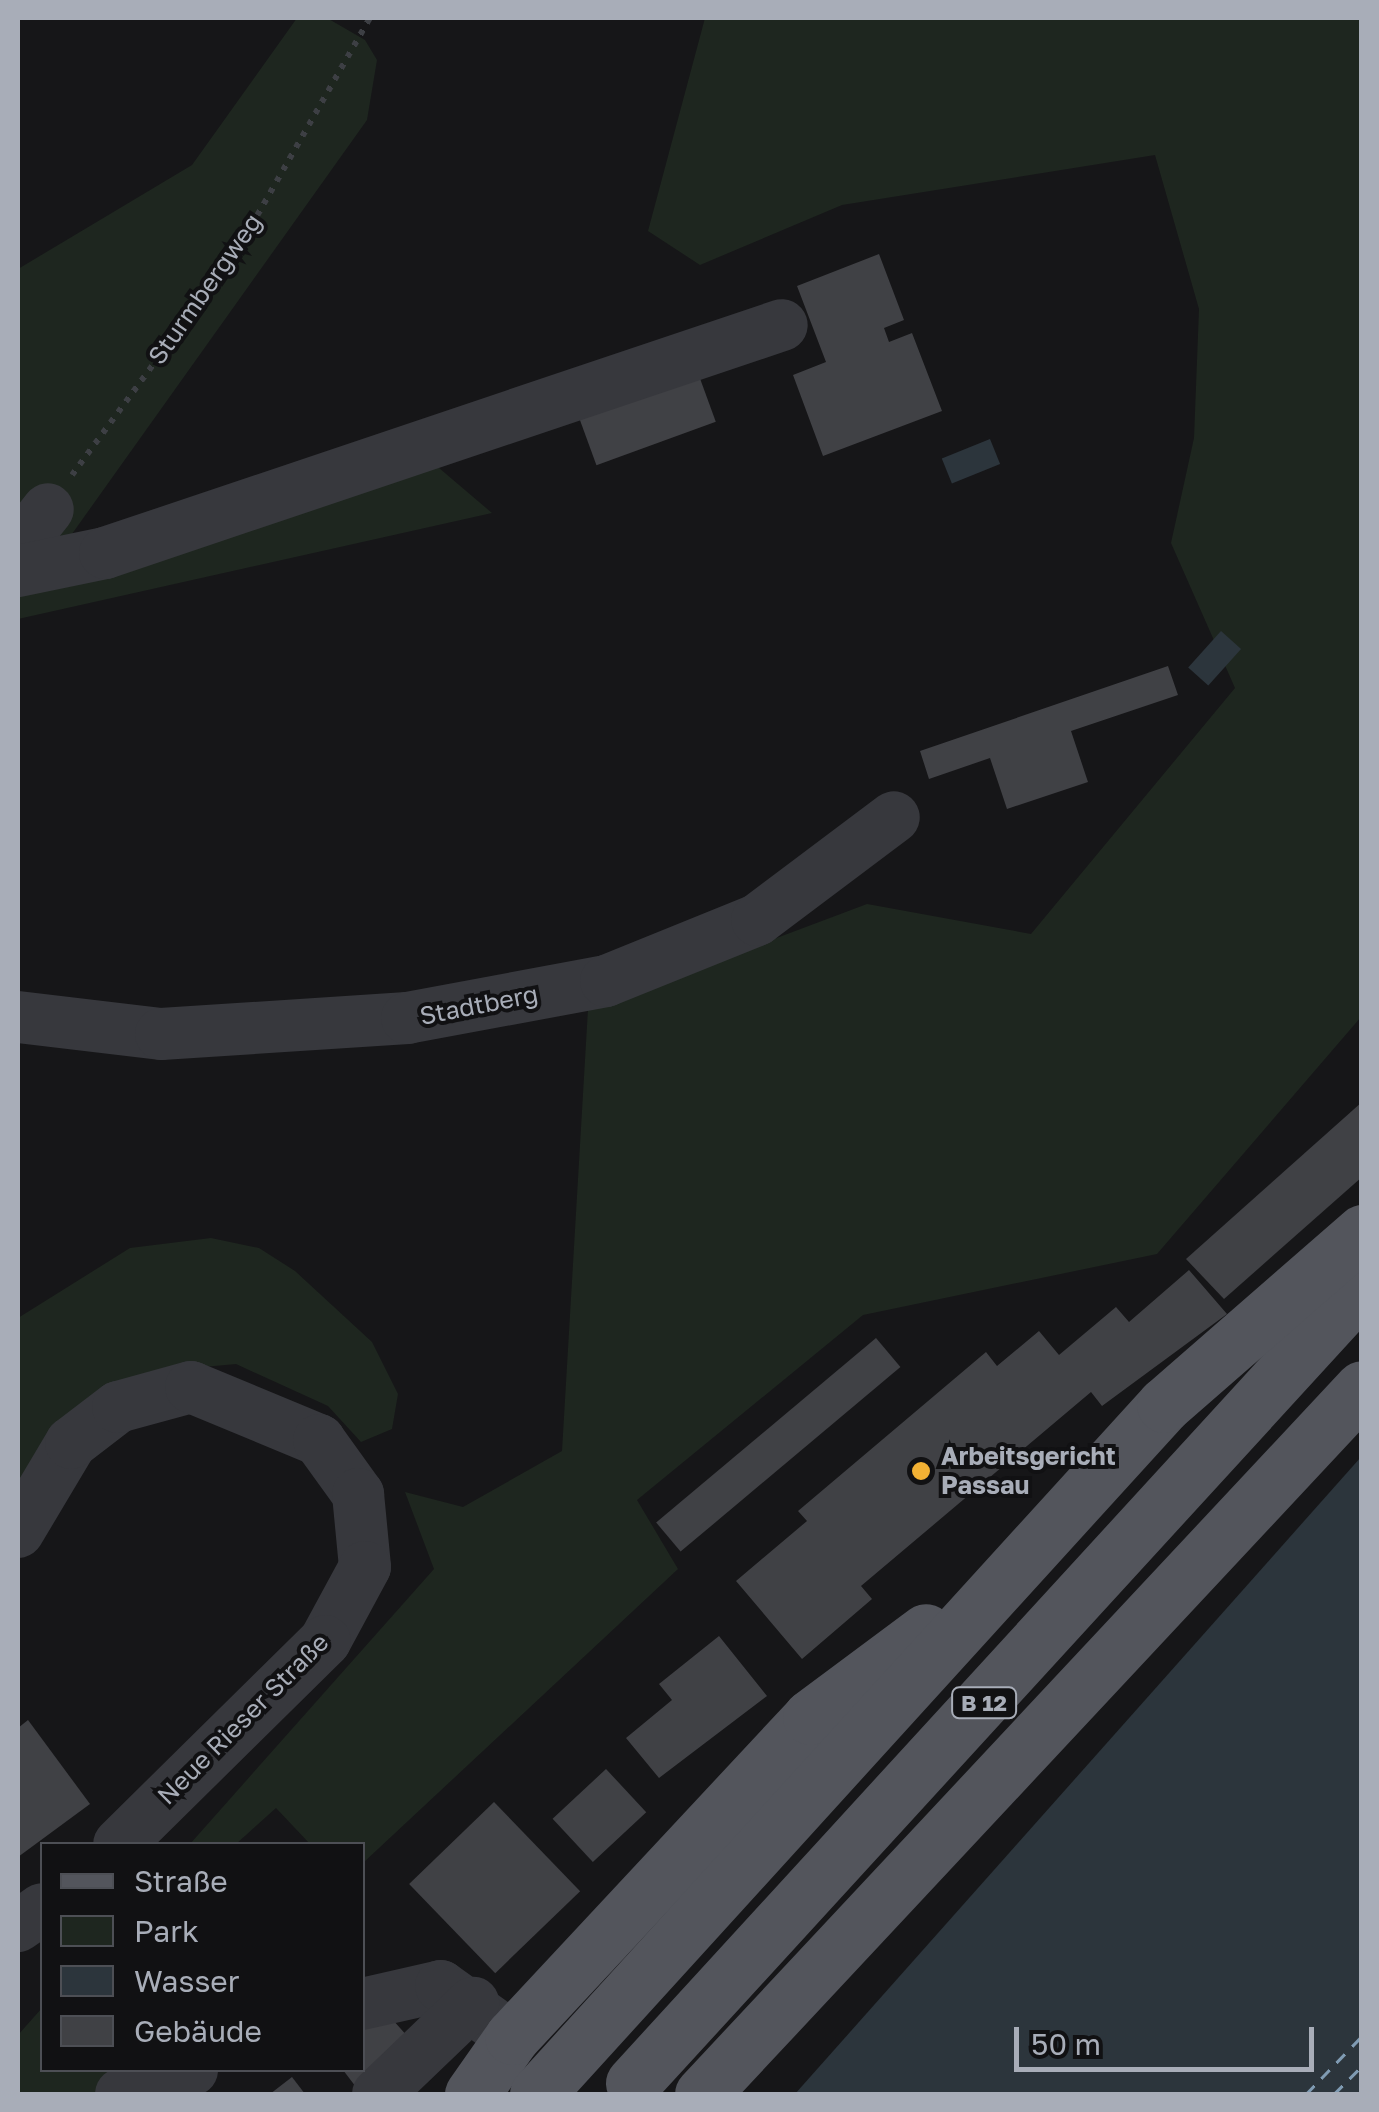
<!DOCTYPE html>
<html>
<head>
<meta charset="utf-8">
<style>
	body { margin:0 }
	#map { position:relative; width:1379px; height:2112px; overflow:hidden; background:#161618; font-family:"Golos Text",sans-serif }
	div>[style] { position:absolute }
	.green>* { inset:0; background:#1e261f }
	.water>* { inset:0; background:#2c353c; transform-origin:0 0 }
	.ferry>* { height:2.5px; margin-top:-1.25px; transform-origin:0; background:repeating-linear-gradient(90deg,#7f9bb3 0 12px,transparent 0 22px) }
	.building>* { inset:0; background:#404145; transform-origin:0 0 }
	.path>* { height:6px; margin-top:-3px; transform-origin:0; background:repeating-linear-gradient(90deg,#3d3f44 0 5px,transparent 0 13px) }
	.minor>* { height:52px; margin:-26px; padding:0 26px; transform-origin:26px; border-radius:26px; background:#37383d }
	.major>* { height:55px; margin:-27.5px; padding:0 27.5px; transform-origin:27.5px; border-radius:27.5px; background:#53555c }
	.dots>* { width:28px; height:28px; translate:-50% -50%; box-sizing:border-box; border:5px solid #111113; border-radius:50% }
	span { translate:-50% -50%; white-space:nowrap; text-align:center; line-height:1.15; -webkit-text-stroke:8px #111113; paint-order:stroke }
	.shield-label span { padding:2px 8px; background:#111113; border:2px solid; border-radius:8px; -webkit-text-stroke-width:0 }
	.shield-label { font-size:22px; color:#a8adb8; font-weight:700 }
	.street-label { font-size:25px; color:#a8adb8 }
	.poi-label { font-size:25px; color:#a8adb8; font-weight:700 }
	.left { translate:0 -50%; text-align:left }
	.frame { position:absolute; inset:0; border:20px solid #a8adb8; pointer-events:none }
	.legend { position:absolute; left:40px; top:1842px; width:325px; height:230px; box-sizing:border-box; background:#111113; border:2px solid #4d4f55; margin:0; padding:12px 18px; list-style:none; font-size:30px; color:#a8adb8 }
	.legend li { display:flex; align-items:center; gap:20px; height:50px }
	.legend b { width:50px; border:2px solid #4d4f55 }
	.scale { position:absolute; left:1014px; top:2027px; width:300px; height:45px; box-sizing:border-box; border:5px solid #a8adb8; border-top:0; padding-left:12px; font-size:30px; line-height:35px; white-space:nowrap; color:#a8adb8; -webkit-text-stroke:8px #111113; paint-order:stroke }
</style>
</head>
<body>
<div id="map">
	<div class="green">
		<i style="clip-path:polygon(297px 18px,327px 18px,365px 40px,377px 60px,367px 120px,52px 562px,432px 462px,492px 513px,18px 619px,18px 269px,192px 165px)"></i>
		<i style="clip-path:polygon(705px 18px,1361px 18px,1361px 1017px,1157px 1254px,863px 1315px,637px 1500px,678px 1569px,363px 1863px,362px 1844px,310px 1844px,276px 1808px,236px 1844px,190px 1844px,434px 1569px,405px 1492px,463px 1507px,562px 1451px,588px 1009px,867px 904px,1031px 934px,1235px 688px,1171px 543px,1194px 438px,1199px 309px,1155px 155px,842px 205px,700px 265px,648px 231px)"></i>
		<i style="clip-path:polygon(211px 1238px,259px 1248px,295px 1271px,372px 1342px,398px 1394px,392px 1429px,361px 1442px,328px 1406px,236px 1364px,148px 1372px,18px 1493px,18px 1318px,130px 1248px)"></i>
		<i style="clip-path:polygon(42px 2008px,42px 2070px,124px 2070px,98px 2094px,18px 2094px,18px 2035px)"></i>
	</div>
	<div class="water">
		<i style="left:990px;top:439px;width:27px;height:52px;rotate:68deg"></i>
		<i style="left:1221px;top:631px;width:27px;height:49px;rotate:42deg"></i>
		<i style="clip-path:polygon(1361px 1457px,1361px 2094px,795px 2094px)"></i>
	</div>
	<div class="ferry">
		<i style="left:1306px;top:2094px;width:81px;rotate:-46deg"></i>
		<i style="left:1334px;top:2094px;width:40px;rotate:-45deg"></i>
	</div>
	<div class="building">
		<i style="clip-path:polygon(879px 254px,904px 320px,884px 328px,889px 342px,912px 333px,942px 411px,823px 456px,793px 375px,826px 362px,797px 286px)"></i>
		<i style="left:698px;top:373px;width:52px;height:127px;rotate:70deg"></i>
		<i style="clip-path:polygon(1168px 666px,1178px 695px,1071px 731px,1088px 782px,1007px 809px,990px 758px,929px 779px,920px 751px)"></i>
		<i style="clip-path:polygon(1362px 1102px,1362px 1177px,1224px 1299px,1186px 1259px)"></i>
		<i style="clip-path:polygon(1189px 1270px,1227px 1314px,1102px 1406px,1091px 1392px,861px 1586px,872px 1599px,802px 1659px,736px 1581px,807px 1521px,798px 1511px,986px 1352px,997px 1366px,1039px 1331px,1059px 1355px,1116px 1307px,1129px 1322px)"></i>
		<i style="left:876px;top:1338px;width:38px;height:287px;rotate:50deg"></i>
		<i style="clip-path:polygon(719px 1636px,767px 1696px,659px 1778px,626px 1738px,672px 1700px,659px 1684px)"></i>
		<i style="clip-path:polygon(28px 1720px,90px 1804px,18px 1857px,18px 1728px)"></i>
		<i style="left:606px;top:1769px;width:59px;height:73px;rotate:47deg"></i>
		<i style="left:494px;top:1802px;width:124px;height:118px;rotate:46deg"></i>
		<i style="clip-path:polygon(384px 2010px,417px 2047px,359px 2091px,343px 2070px,362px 2070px,362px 2018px)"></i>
		<i style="clip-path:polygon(292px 2077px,305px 2094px,270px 2094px)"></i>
	</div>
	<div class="path">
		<i style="left:72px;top:475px;width:280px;rotate:-53.7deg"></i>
		<i style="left:238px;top:249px;width:266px;rotate:-60.3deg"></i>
	</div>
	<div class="minor">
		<i style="left:18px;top:547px;width:48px;rotate:-51.7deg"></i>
		<i style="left:18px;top:571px;width:89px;rotate:-11.7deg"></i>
		<i style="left:105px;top:553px;width:714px;rotate:-18.61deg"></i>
		<i style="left:18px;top:1017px;width:144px;rotate:6.8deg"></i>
		<i style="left:161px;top:1034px;width:247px;rotate:-3.7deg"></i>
		<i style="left:407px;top:1018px;width:202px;rotate:-10.5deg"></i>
		<i style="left:606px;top:981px;width:163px;rotate:-22deg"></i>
		<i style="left:757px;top:920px;width:171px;rotate:-36.9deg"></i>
		<i style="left:18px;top:1532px;width:104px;rotate:-59.2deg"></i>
		<i style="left:71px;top:1443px;width:59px;rotate:-37.5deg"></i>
		<i style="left:118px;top:1407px;width:76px;rotate:-15.3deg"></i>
		<i style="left:191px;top:1387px;width:139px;rotate:22.5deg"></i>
		<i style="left:319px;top:1440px;width:67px;rotate:54.2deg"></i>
		<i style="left:358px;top:1494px;width:73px;rotate:84.5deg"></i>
		<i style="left:365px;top:1567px;width:84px;rotate:118.4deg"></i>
		<i style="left:325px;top:1641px;width:289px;rotate:135.4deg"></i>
		<i style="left:18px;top:1926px;width:29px;rotate:-35deg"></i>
		<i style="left:362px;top:2004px;width:81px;rotate:-12.8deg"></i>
		<i style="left:441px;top:1986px;width:87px;rotate:35.7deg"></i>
		<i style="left:121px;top:2094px;width:75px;rotate:-18.7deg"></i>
		<i style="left:378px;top:2094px;width:132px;rotate:-43.8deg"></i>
	</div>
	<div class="major">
		<i style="left:633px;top:2083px;width:1079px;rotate:-47.52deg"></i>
		<i style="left:472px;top:2094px;width:70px;rotate:-54.9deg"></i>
		<i style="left:512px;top:2037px;width:437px;rotate:-47deg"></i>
		<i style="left:810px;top:1717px;width:144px;rotate:-36.6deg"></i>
		<i style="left:537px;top:2094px;width:932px;rotate:-47.7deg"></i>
		<i style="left:1164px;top:1405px;width:263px;rotate:-41.1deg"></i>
		<i style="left:702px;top:2094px;width:966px;rotate:-46.93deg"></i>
	</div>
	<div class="dots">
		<i style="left:921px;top:1471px;background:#f2b134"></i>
	</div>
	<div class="shield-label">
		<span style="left:984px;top:1703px">B 12</span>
	</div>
	<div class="street-label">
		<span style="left:205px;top:289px;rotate:-55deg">Sturmbergweg</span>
		<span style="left:479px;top:1005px;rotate:-11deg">Stadtberg</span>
		<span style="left:243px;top:1719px;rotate:-45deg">Neue Rieser Straße</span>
	</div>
	<div class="poi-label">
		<span class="left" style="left:941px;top:1471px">Arbeitsgericht<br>Passau</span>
	</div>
	<div class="frame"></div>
	<ul class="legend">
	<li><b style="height:12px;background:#53555c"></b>Straße</li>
	<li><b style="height:28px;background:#1e261f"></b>Park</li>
	<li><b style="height:28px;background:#2c353c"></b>Wasser</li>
	<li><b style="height:28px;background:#404145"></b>Gebäude</li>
	</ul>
	<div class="scale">50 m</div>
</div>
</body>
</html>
